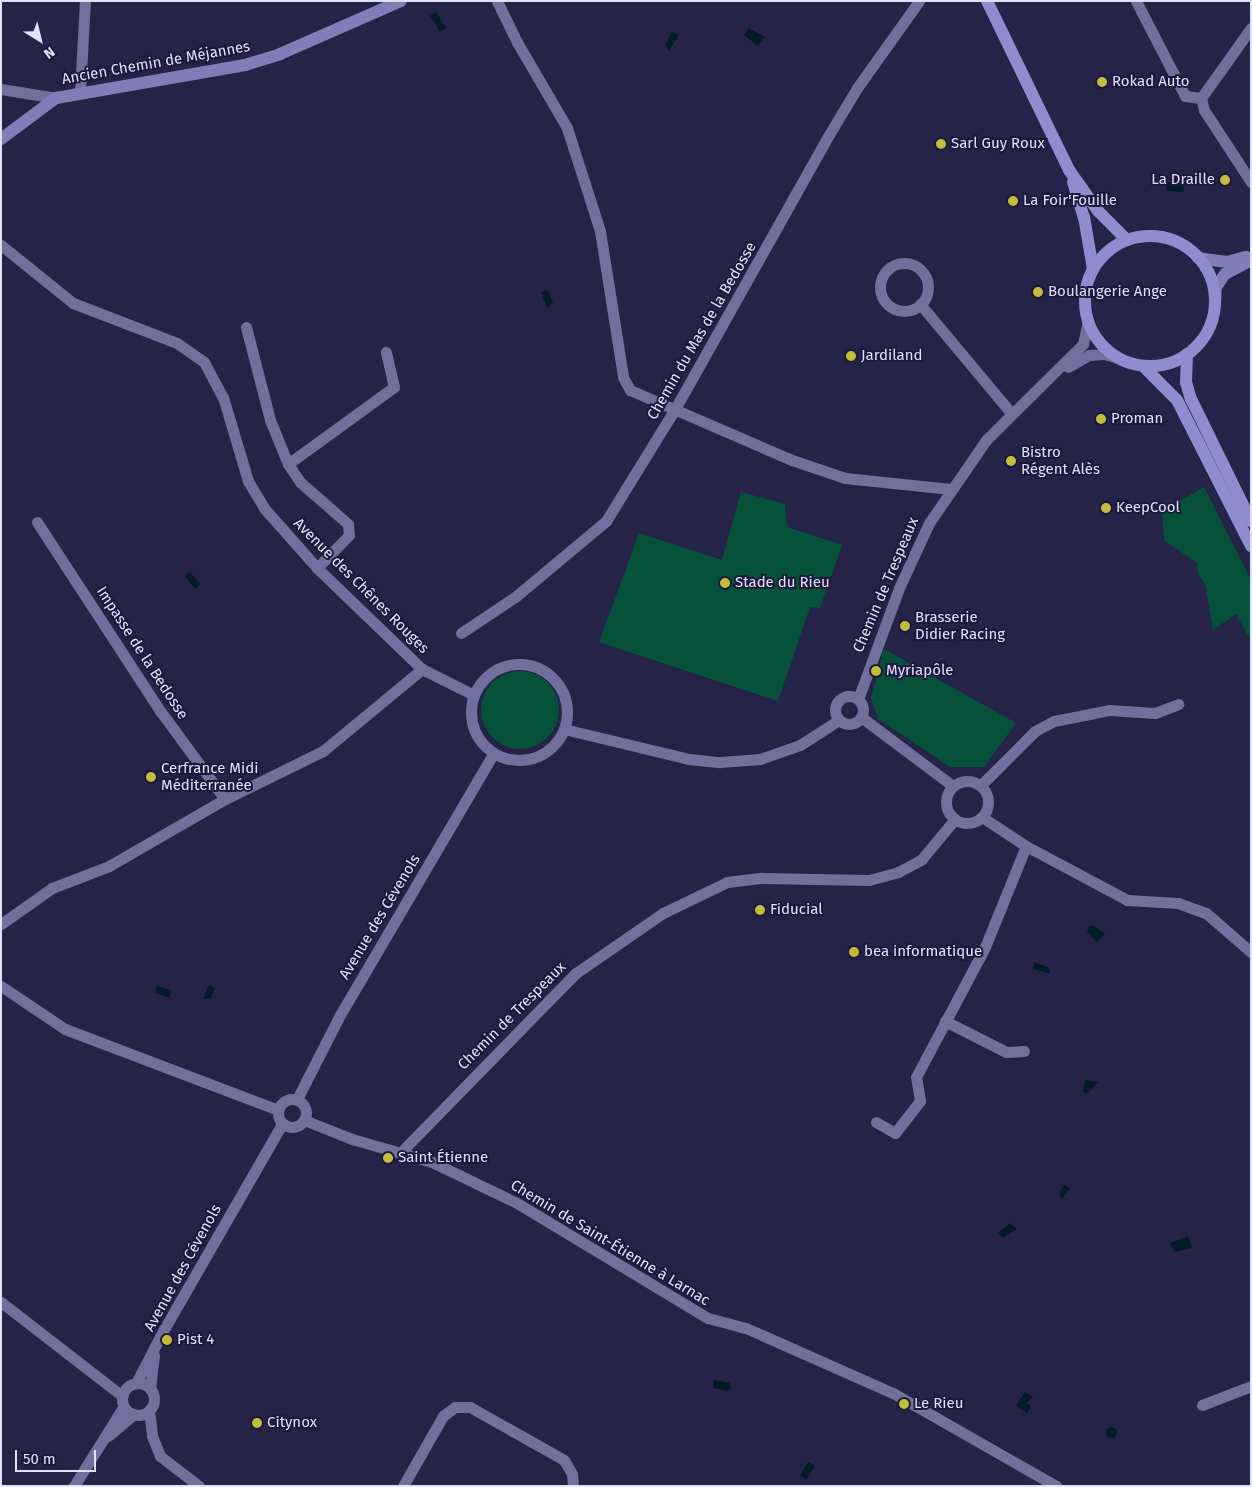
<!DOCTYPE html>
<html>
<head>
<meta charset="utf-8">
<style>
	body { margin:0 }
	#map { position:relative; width:1252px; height:1487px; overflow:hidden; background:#262348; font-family:"Fira Sans",sans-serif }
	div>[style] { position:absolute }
	.green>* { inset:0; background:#065139 }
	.round { border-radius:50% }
	.water>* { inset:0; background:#001d27; transform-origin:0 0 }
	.street>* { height:11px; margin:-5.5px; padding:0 5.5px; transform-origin:5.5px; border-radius:5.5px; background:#71709c }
	.street>.ring { margin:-5.5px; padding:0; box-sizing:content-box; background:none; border:11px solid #71709c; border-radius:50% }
	.secondary>* { height:12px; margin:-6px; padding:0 6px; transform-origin:6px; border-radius:6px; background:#807eb6 }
	.primary>* { height:12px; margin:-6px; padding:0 6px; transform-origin:6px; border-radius:6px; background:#8f8dcf }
	.primary>.ring { margin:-6px; padding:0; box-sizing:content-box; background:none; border:12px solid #8f8dcf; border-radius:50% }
	.dots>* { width:14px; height:14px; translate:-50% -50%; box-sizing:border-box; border:2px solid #1d193d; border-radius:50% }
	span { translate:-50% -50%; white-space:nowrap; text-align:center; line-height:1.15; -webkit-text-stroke:4px #1d193d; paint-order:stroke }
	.street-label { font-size:15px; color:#e1e1fa }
	.poi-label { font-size:15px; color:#e1e1fa }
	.left { translate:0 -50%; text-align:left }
	.right { translate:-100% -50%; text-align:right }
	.frame { position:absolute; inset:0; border:2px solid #e1e1fa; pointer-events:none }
	.north { position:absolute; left:15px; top:15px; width:50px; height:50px; -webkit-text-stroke:4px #1d193d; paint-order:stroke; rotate:144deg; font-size:14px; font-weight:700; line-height:20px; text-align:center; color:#e1e1fa }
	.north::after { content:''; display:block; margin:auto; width:18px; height:22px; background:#e1e1fa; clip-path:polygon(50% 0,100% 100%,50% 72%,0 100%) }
	.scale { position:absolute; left:15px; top:1450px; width:81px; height:22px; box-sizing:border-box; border:2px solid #e1e1fa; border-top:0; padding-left:6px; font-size:15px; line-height:18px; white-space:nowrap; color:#e1e1fa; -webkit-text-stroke:4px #1d193d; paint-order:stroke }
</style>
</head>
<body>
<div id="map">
	<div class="green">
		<i style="clip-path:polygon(1204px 487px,1251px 580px,1251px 641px,1236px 614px,1213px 630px,1205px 584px,1198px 574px,1197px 563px,1164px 540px,1162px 511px)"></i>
		<i style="clip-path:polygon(741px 492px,785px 504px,787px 527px,842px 545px,820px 608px,810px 607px,778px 701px,599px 642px,639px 533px,722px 560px)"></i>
		<i style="clip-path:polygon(884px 649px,1016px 723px,984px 767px,950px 767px,878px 719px,871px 698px)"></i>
		<i class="round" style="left:481px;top:671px;width:78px;height:78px"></i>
	</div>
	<div class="water">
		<i style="left:436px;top:12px;width:19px;height:7px;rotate:58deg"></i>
		<i style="clip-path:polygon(749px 28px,765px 37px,758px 46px,744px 35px)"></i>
		<i style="clip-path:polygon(672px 32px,679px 35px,669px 51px,665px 45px)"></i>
		<i style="left:1167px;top:182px;width:17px;height:9px;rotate:3deg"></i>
		<i style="clip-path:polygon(548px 290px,553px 303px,547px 308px,541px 292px)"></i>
		<i style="left:190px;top:572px;width:16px;height:7px;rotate:50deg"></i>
		<i style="clip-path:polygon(1093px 925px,1105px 934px,1097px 942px,1087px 932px,1089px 926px)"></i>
		<i style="clip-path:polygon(1034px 962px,1050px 968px,1050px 974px,1033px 969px)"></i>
		<i style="clip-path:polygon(209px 985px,215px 988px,211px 998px,203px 999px)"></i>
		<i style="clip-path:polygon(157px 986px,172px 990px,169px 998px,155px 993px)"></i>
		<i style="clip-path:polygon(1085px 1080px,1098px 1082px,1088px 1093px,1083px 1092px)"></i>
		<i style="clip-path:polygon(1064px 1185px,1070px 1188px,1062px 1199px,1059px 1194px)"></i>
		<i style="clip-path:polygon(1010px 1223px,1017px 1229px,1003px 1238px,998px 1233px)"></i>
		<i style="clip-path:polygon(1188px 1236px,1192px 1248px,1174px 1252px,1170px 1243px)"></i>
		<i style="clip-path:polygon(714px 1380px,730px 1383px,731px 1388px,728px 1391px,713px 1388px)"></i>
		<i style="clip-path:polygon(1025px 1392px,1033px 1397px,1027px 1403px,1031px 1406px,1027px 1413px,1016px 1406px)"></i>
		<i class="round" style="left:1105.5px;top:1426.5px;width:11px;height:11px"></i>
		<i style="left:808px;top:1462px;width:8px;height:16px;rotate:30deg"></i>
	</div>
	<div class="street">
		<i style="left:497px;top:1px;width:46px;rotate:64deg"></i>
		<i style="left:517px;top:42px;width:99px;rotate:59.8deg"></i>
		<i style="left:567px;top:128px;width:108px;rotate:72.2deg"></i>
		<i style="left:600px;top:231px;width:148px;rotate:81deg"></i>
		<i style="left:623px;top:377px;width:15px;rotate:62deg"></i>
		<i style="left:630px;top:390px;width:176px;rotate:23.4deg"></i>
		<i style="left:792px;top:460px;width:56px;rotate:18.8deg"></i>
		<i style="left:845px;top:478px;width:106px;rotate:6deg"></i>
		<i style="left:1136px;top:1px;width:107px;rotate:62.7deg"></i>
		<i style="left:1185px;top:96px;width:16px;rotate:7deg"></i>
		<i style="left:1251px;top:28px;width:86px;rotate:125.5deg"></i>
		<i style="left:1201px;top:98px;width:12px;rotate:76deg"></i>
		<i style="left:1204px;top:110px;width:86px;rotate:56.9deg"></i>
		<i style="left:1px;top:89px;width:56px;rotate:9.3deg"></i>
		<i style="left:80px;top:92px;width:91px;rotate:-86.9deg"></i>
		<i style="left:1px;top:245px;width:92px;rotate:38.9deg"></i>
		<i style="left:73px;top:303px;width:111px;rotate:21deg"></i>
		<i style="left:177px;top:343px;width:33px;rotate:35deg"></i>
		<i style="left:204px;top:362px;width:40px;rotate:62deg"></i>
		<i style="left:223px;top:397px;width:88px;rotate:73.4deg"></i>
		<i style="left:248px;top:481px;width:31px;rotate:59deg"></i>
		<i style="left:264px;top:508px;width:80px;rotate:48.5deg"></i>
		<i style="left:317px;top:568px;width:146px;rotate:43.9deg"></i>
		<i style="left:422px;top:669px;width:58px;rotate:26.6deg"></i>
		<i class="ring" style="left:880px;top:263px;width:37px;height:37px"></i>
		<i style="left:920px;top:304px;width:143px;rotate:50.1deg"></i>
		<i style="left:246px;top:327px;width:96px;rotate:75.5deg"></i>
		<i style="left:270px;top:420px;width:48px;rotate:67.8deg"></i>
		<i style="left:288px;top:464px;width:22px;rotate:56deg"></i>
		<i style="left:300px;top:482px;width:64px;rotate:41.2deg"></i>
		<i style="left:348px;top:524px;width:11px;rotate:85deg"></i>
		<i style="left:349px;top:535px;width:46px;rotate:134.1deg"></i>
		<i style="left:1068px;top:367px;width:24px;rotate:-30deg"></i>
		<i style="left:1089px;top:355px;width:15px;rotate:-4deg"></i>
		<i style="left:1104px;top:354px;width:16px;rotate:15deg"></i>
		<i style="left:288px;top:464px;width:131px;rotate:-36deg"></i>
		<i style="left:394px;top:387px;width:36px;rotate:-103deg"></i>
		<i style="left:37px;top:522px;width:227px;rotate:56.9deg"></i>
		<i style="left:161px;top:712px;width:108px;rotate:53.7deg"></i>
		<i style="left:461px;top:633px;width:65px;rotate:-33.7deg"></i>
		<i style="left:515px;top:597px;width:119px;rotate:-39.9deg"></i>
		<i style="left:606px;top:521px;width:132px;rotate:-58.4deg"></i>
		<i style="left:675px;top:409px;width:311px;rotate:-60.7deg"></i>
		<i style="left:827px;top:138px;width:58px;rotate:-59deg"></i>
		<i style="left:857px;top:88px;width:107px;rotate:-54.5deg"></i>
		<i class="ring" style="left:471px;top:664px;width:85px;height:85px"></i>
		<i class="ring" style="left:835px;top:696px;width:17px;height:17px"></i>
		<i style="left:858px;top:699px;width:118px;rotate:-69.7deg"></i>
		<i style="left:899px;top:588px;width:72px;rotate:-65.2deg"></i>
		<i style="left:929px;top:523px;width:101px;rotate:-55.5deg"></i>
		<i style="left:986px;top:440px;width:136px;rotate:-44.7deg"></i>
		<i style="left:1083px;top:344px;width:24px;rotate:-78deg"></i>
		<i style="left:861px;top:717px;width:115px;rotate:36.9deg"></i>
		<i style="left:564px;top:729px;width:129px;rotate:13.5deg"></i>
		<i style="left:689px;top:759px;width:31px;rotate:6deg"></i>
		<i style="left:720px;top:762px;width:40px;rotate:-4.3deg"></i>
		<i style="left:760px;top:759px;width:42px;rotate:-19.3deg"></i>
		<i style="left:800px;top:745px;width:46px;rotate:-32.7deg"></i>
		<i class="ring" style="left:946px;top:781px;width:31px;height:31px"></i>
		<i style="left:981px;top:785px;width:76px;rotate:-45deg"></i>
		<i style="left:1035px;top:731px;width:21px;rotate:-28deg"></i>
		<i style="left:1054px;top:721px;width:56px;rotate:-11.3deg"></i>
		<i style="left:1109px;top:710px;width:46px;rotate:3.7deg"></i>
		<i style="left:1155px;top:713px;width:25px;rotate:-21deg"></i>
		<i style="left:982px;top:817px;width:53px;rotate:33.4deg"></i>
		<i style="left:1026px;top:846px;width:115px;rotate:28.1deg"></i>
		<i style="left:1127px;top:900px;width:51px;rotate:3.4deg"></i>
		<i style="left:1178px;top:903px;width:30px;rotate:20deg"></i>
		<i style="left:1206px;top:913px;width:60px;rotate:40.9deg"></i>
		<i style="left:1px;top:924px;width:62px;rotate:-35.2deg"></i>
		<i style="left:52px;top:888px;width:61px;rotate:-21.1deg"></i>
		<i style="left:109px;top:866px;width:134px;rotate:-30deg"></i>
		<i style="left:225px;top:799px;width:109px;rotate:-26.1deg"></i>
		<i style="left:323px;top:751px;width:129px;rotate:-39.6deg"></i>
		<i style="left:1px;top:986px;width:77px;rotate:33.9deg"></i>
		<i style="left:65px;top:1029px;width:228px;rotate:20.8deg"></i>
		<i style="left:945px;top:1021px;width:68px;rotate:26.9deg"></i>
		<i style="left:1006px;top:1052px;width:18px;rotate:-3deg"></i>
		<i style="left:297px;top:1099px;width:94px;rotate:-62.9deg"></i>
		<i style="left:340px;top:1015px;width:304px;rotate:-59.6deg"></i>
		<i class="ring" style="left:278px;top:1099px;width:17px;height:17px"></i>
		<i style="left:304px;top:1120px;width:52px;rotate:21.6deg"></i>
		<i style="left:352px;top:1139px;width:83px;rotate:16deg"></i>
		<i style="left:432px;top:1162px;width:94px;rotate:25.8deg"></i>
		<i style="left:517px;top:1203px;width:223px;rotate:31.1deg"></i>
		<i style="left:708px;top:1318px;width:39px;rotate:15deg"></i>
		<i style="left:746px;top:1328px;width:161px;rotate:23.9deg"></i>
		<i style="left:893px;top:1393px;width:188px;rotate:29.7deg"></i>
		<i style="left:876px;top:1122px;width:22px;rotate:30deg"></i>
		<i style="left:895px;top:1133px;width:41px;rotate:-52deg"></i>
		<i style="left:920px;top:1101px;width:24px;rotate:-99deg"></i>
		<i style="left:916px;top:1077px;width:147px;rotate:-62deg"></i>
		<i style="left:985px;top:947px;width:109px;rotate:-67.9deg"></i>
		<i style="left:402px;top:1151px;width:249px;rotate:-45.7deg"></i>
		<i style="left:576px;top:973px;width:106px;rotate:-34.6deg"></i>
		<i style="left:663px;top:913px;width:71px;rotate:-25.8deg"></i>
		<i style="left:727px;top:882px;width:35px;rotate:-7deg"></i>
		<i style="left:762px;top:878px;width:107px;rotate:1.1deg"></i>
		<i style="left:869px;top:880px;width:30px;rotate:-15deg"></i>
		<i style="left:898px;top:872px;width:26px;rotate:-28deg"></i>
		<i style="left:921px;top:860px;width:53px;rotate:-50.3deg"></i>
		<i style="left:1px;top:1302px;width:153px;rotate:37.8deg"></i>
		<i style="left:136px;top:1383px;width:59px;rotate:-62.6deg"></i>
		<i style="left:163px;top:1331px;width:239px;rotate:-60.1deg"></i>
		<i class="ring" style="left:122px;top:1383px;width:21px;height:21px"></i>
		<i style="left:150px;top:1388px;width:33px;rotate:-83deg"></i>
		<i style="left:1202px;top:1405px;width:53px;rotate:-21.2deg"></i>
		<i style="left:149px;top:1410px;width:26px;rotate:83deg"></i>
		<i style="left:152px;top:1436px;width:22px;rotate:68deg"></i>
		<i style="left:160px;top:1456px;width:49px;rotate:37.6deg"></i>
		<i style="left:108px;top:1436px;width:34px;rotate:-40deg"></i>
		<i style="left:74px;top:1486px;width:94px;rotate:-58deg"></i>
		<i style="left:403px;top:1486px;width:81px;rotate:-60.3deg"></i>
		<i style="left:443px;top:1416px;width:15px;rotate:-37deg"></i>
		<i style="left:455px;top:1407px;width:15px"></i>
		<i style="left:470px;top:1407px;width:108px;rotate:29.4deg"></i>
		<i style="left:564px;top:1460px;width:16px;rotate:60deg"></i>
		<i style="left:572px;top:1474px;width:12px;rotate:85deg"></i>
	</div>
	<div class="secondary">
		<i style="left:1px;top:139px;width:69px;rotate:-36.7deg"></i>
		<i style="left:56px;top:98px;width:192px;rotate:-9.9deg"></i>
		<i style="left:245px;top:65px;width:37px;rotate:-17deg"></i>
		<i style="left:280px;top:54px;width:132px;rotate:-23.7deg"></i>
		<i style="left:1198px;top:258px;width:29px;rotate:8deg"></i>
		<i style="left:1227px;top:262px;width:20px;rotate:-15deg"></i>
		<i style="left:1215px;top:304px;width:17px;rotate:-87deg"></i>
		<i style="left:1216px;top:287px;width:16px;rotate:-55deg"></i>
		<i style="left:1225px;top:274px;width:30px;rotate:-28deg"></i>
	</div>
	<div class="primary">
		<i style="left:987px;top:1px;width:188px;rotate:64.1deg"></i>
		<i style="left:1069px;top:170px;width:50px;rotate:54.7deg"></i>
		<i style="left:1098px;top:211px;width:41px;rotate:45deg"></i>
		<i style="left:1073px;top:182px;width:37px;rotate:73deg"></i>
		<i style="left:1084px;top:217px;width:53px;rotate:80.2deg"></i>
		<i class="ring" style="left:1085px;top:236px;width:118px;height:118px"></i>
		<i style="left:1187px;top:354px;width:28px;rotate:92deg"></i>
		<i style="left:1186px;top:382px;width:18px;rotate:74deg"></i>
		<i style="left:1191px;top:399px;width:136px;rotate:63.8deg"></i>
		<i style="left:1143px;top:366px;width:48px;rotate:45deg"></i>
		<i style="left:1177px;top:400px;width:164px;rotate:63.1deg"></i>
	</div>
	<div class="dots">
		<i style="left:1102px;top:82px;background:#c6bc3c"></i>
		<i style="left:941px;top:144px;background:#c6bc3c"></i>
		<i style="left:1225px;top:180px;background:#c6bc3c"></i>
		<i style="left:1013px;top:201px;background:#c6bc3c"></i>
		<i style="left:1038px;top:292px;background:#c6bc3c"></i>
		<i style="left:851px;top:356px;background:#c6bc3c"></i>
		<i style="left:1101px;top:419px;background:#c6bc3c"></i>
		<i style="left:1011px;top:461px;background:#c6bc3c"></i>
		<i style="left:1106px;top:508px;background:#c6bc3c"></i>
		<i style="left:725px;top:583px;background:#c6bc3c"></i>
		<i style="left:905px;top:626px;background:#c6bc3c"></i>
		<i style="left:876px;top:671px;background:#c6bc3c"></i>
		<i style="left:151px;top:777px;background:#c6bc3c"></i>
		<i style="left:760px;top:910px;background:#c6bc3c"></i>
		<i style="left:854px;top:952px;background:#c6bc3c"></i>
		<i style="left:388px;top:1158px;background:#c6bc3c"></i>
		<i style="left:167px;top:1340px;background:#c6bc3c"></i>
		<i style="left:904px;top:1404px;background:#c6bc3c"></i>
		<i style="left:257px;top:1423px;background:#c6bc3c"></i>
	</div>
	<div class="street-label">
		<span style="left:156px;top:63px;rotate:-10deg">Ancien Chemin de Méjannes</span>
		<span style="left:702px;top:331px;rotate:-60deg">Chemin du Mas de la Bedosse</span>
		<span style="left:886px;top:585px;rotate:-67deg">Chemin de Trespeaux</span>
		<span style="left:361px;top:586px;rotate:45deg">Avenue des Chênes Rouges</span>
		<span style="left:142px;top:653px;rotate:57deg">Impasse de la Bedosse</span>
		<span style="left:380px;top:917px;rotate:-59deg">Avenue des Cévenols</span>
		<span style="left:512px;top:1016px;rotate:-45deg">Chemin de Trespeaux</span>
		<span style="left:610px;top:1243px;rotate:31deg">Chemin de Saint-Étienne à Larnac</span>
		<span style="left:183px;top:1268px;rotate:-61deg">Avenue des Cévenols</span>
	</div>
	<div class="poi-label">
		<span class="left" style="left:1112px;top:82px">Rokad Auto</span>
		<span class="left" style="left:951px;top:144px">Sarl Guy Roux</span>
		<span class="right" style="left:1215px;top:180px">La Draille</span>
		<span class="left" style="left:1023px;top:201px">La Foir'Fouille</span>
		<span class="left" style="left:1048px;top:292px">Boulangerie Ange</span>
		<span class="left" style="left:861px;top:356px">Jardiland</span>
		<span class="left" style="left:1111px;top:419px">Proman</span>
		<span class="left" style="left:1021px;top:461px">Bistro<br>Régent Alès</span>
		<span class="left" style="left:1116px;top:508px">KeepCool</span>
		<span class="left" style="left:735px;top:583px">Stade du Rieu</span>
		<span class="left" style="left:915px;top:626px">Brasserie<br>Didier Racing</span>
		<span class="left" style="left:886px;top:671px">Myriapôle</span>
		<span class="left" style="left:161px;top:777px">Cerfrance Midi<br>Méditerranée</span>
		<span class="left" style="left:770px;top:910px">Fiducial</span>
		<span class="left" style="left:864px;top:952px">bea informatique</span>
		<span class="left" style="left:398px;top:1158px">Saint Étienne</span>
		<span class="left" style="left:177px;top:1340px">Pist 4</span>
		<span class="left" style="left:914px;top:1404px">Le Rieu</span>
		<span class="left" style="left:267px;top:1423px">Citynox</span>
	</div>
	<div class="frame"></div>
	<div class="north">N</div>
	<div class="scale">50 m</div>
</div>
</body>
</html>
